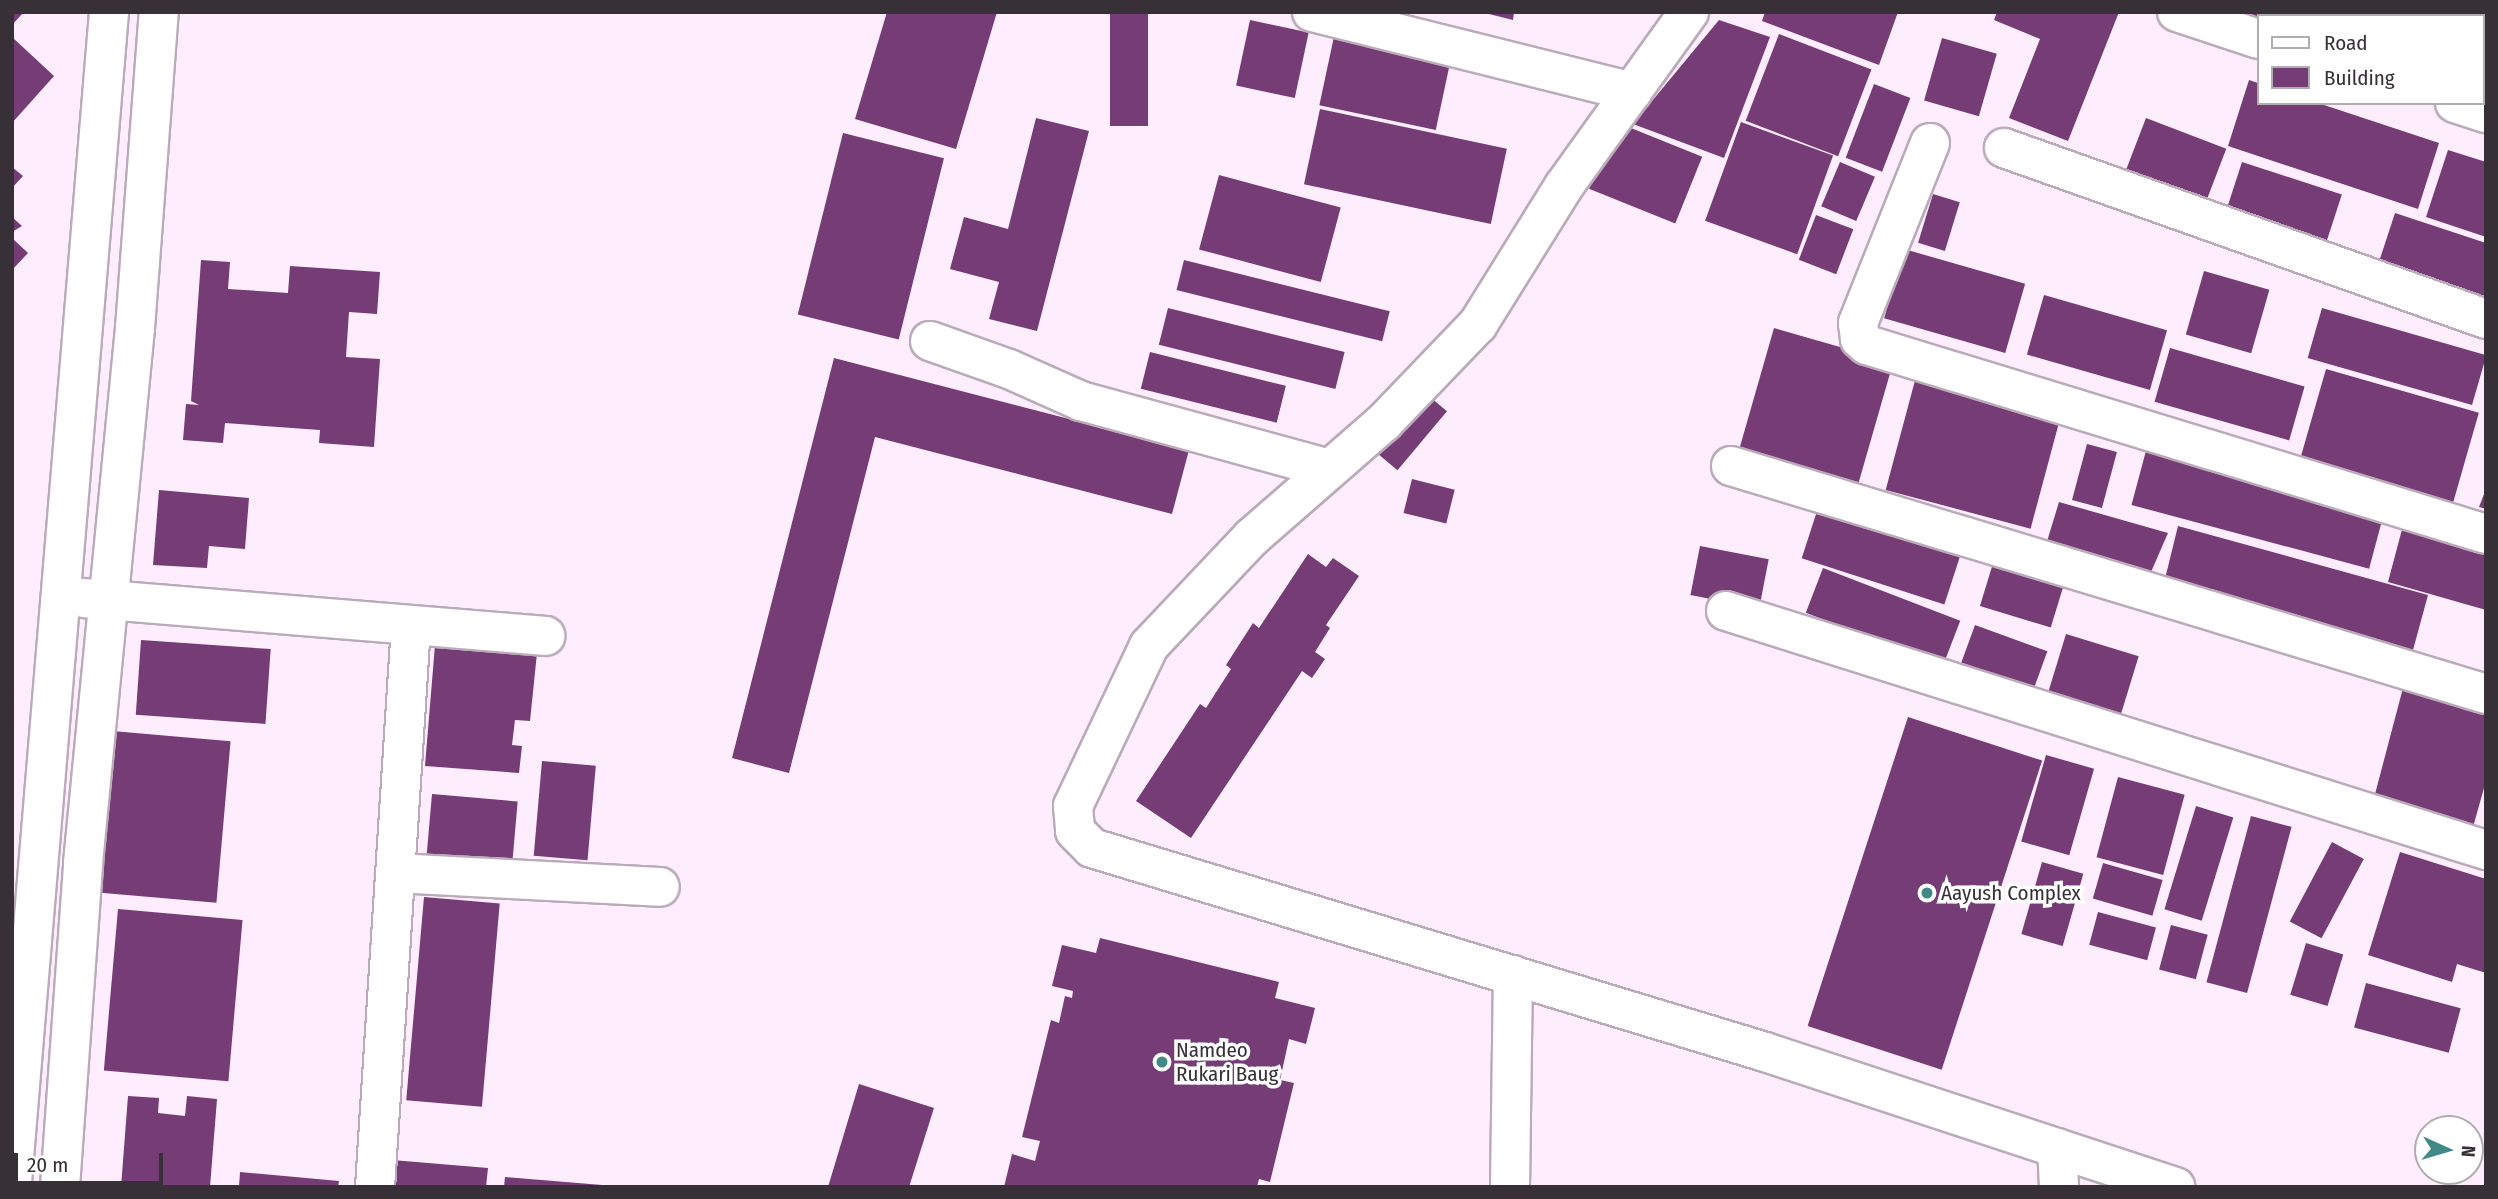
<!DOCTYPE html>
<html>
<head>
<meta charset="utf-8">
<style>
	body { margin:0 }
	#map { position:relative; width:2498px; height:1199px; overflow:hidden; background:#feedfd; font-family:"Fira Sans Condensed",sans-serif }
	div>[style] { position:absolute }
	.building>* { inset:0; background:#753c75; transform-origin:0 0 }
	.roads { filter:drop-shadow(2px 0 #bbabba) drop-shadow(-2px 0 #bbabba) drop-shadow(0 2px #bbabba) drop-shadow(0 -2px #bbabba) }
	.street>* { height:38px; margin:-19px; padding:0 19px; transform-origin:19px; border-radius:19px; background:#fff }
	.dots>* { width:19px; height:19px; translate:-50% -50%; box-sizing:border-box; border:4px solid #fff; border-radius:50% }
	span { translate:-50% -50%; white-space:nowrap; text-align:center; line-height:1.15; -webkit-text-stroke:7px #fff; paint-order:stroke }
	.poi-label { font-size:21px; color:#373137 }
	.left { translate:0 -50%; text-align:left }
	.frame { position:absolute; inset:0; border:14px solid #373137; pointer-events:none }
	.legend { position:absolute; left:2257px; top:14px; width:228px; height:91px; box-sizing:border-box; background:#fff; border:2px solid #afadaf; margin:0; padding:9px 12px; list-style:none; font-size:21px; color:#373137 }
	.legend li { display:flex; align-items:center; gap:14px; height:35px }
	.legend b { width:35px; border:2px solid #afadaf }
	.north { position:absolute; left:2414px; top:1115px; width:70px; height:70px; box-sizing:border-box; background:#fff; border:2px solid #afadaf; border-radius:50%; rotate:94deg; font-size:19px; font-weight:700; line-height:28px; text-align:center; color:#373137 }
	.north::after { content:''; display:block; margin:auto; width:24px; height:32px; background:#408987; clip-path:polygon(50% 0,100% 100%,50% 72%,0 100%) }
	.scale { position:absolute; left:14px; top:1153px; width:149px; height:32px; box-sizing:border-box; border:4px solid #373137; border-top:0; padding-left:9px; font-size:21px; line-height:24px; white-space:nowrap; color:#373137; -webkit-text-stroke:5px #fff; paint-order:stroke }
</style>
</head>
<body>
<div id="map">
	<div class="building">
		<i style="clip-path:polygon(12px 12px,24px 12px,12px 25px)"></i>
		<i style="clip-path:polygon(887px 12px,997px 12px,956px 149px,855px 119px)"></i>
		<i style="left:1110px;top:12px;width:38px;height:114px"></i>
		<i style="clip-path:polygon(1481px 12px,1514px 12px,1513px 20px)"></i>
		<i style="clip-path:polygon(1765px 12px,1898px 12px,1879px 65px,1762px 21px)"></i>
		<i style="clip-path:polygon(1997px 12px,2119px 12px,2068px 141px,2009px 118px,2040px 39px,1994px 20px)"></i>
		<i style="clip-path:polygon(2237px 12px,2336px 12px,2258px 16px,2258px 28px)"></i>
		<i style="clip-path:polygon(2435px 12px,2486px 12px,2486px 90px,2482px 16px,2434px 16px)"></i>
		<i style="left:1250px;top:20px;width:60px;height:67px;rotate:12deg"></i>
		<i style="clip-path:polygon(1719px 20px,1770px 37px,1724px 158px,1633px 124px)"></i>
		<i style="left:1336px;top:27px;width:119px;height:80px;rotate:12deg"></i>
		<i style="left:1779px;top:34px;width:99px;height:93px;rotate:21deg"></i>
		<i style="clip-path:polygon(12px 37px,54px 76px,12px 123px)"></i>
		<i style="left:1942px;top:38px;width:57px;height:65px;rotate:16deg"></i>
		<i style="clip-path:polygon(2249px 80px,2258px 83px,2258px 103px,2318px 103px,2439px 143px,2418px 209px,2228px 146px)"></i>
		<i style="left:1874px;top:84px;width:39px;height:79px;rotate:21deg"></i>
		<i style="left:1320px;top:109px;width:191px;height:77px;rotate:12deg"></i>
		<i style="clip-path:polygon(1036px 118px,1089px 131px,1037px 331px,989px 319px,999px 282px,950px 269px,964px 217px,1008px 229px)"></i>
		<i style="left:2146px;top:118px;width:86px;height:63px;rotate:21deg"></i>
		<i style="left:1616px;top:122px;width:93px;height:72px;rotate:22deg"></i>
		<i style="left:1741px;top:122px;width:98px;height:105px;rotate:20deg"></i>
		<i style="left:843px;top:133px;width:104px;height:187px;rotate:14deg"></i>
		<i style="clip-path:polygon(2448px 150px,2486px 162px,2486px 237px,2426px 217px)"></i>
		<i style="left:1840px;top:162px;width:38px;height:48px;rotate:23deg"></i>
		<i style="left:2242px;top:162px;width:105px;height:63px;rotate:18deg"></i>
		<i style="clip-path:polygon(12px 167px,23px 176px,12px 188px)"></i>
		<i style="left:1219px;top:175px;width:126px;height:77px;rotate:15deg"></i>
		<i style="left:1933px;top:194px;width:28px;height:51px;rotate:17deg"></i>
		<i style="clip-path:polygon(2395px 213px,2486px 243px,2486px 314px,2374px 277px)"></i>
		<i style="left:1816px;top:215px;width:40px;height:48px;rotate:21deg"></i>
		<i style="clip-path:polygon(12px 217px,22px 226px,12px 232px)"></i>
		<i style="clip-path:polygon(12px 238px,28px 253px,12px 270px)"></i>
		<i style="left:1904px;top:249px;width:126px;height:72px;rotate:16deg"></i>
		<i style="clip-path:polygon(201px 260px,230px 262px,228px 289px,288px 293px,290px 266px,380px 272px,377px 314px,349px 312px,346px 357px,380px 359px,374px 447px,319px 443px,320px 430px,225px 423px,223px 443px,183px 440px,186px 404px,199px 405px,191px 401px)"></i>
		<i style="left:1184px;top:260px;width:212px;height:31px;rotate:14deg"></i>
		<i style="left:2204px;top:271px;width:68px;height:66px;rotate:16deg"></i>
		<i style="left:2044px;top:295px;width:128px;height:62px;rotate:16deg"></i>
		<i style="left:1168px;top:308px;width:182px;height:38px;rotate:14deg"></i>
		<i style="left:2322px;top:308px;width:171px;height:52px;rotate:16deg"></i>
		<i style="left:1774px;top:328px;width:124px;height:125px;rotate:16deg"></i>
		<i style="left:2170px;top:348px;width:140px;height:56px;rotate:16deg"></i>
		<i style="left:1150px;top:352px;width:140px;height:38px;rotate:14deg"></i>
		<i style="clip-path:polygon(834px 358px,1189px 450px,1172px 514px,875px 437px,789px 773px,732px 758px)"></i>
		<i style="left:2326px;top:369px;width:159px;height:94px;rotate:16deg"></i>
		<i style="left:1917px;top:373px;width:150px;height:121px;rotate:15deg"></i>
		<i style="left:1424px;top:392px;width:30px;height:77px;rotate:40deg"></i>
		<i style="left:2087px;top:444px;width:31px;height:58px;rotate:15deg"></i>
		<i style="left:2147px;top:447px;width:246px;height:60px;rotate:15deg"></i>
		<i style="left:1412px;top:479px;width:44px;height:35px;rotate:14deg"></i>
		<i style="clip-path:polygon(2486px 489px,2486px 509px,2479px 507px)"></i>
		<i style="clip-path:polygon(159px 490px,249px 498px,245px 549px,209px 546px,207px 568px,153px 565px)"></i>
		<i style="clip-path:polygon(2059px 502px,2168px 533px,2151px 572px,2045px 548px)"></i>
		<i style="left:1819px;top:505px;width:150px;height:56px;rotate:18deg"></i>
		<i style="clip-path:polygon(2404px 522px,2486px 550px,2486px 610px,2388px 582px)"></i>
		<i style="clip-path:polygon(2178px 526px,2428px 595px,2410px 661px,2164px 583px)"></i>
		<i style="left:1700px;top:546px;width:70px;height:50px;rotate:11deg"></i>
		<i style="clip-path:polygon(1308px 554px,1326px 567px,1333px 558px,1359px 576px,1326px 625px,1330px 628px,1315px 652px,1325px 659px,1312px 678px,1302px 671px,1191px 838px,1136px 801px,1200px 704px,1206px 708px,1231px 669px,1226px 665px,1253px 623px,1259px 628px)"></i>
		<i style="left:1994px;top:560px;width:74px;height:48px;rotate:17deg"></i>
		<i style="left:1823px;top:568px;width:147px;height:48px;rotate:21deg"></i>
		<i style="left:1975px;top:625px;width:77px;height:40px;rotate:20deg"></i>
		<i style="left:2066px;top:634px;width:76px;height:60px;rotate:17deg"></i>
		<i style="left:141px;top:640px;width:130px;height:75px;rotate:4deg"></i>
		<i style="clip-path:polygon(435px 645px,537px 653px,530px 721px,515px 720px,512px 745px,522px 746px,519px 773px,425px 766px)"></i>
		<i style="clip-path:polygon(2403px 688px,2486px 711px,2486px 781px,2473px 827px,2374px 798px)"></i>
		<i style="left:1908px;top:717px;width:141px;height:325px;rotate:18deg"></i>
		<i style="left:112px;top:731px;width:119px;height:162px;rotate:5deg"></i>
		<i style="left:2046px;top:755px;width:50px;height:90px;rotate:16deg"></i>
		<i style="left:542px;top:761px;width:54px;height:95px;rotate:5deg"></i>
		<i style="left:2118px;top:777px;width:69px;height:83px;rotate:15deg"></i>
		<i style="left:432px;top:794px;width:86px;height:72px;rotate:5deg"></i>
		<i style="left:2196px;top:806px;width:39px;height:108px;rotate:17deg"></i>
		<i style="left:2251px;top:816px;width:42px;height:172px;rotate:15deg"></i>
		<i style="left:2332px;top:842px;width:36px;height:90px;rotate:28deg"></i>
		<i style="clip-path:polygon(2400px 852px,2486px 879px,2486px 973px,2457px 964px,2452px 982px,2368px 955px)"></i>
		<i style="left:2042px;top:862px;width:43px;height:75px;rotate:16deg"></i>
		<i style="left:2103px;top:863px;width:62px;height:37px;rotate:16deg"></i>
		<i style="left:424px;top:897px;width:76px;height:204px;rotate:5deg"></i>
		<i style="left:118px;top:909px;width:125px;height:162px;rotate:5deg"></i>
		<i style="left:2098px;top:912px;width:60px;height:34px;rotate:15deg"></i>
		<i style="left:2171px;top:925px;width:38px;height:46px;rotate:15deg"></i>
		<i style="clip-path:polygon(1100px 938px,1279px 982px,1275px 998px,1315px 1008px,1306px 1044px,1289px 1039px,1280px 1080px,1294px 1083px,1270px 1182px,1259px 1179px,1257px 1187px,1004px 1187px,1012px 1154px,1035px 1161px,1040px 1141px,1022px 1137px,1051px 1020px,1059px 1023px,1065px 996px,1072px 998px,1073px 991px,1052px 986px,1062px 945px,1096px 953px)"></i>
		<i style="left:2306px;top:943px;width:39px;height:54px;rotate:17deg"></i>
		<i style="left:2366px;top:983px;width:98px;height:46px;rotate:15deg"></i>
		<i style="clip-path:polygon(859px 1084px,934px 1108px,909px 1187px,828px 1187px)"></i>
		<i style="clip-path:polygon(128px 1096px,159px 1098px,158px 1113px,185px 1116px,187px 1096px,217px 1099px,210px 1187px,121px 1187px)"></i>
		<i style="clip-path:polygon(392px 1160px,488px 1168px,486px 1187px,390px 1187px)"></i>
		<i style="clip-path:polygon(240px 1172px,339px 1181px,338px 1187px,239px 1187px)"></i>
		<i style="clip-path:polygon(505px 1177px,602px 1185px,602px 1187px,504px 1187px)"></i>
	</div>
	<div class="roads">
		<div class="street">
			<i style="left:1312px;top:12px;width:330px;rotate:14deg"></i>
			<i style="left:1689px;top:12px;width:214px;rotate:125.7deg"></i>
			<i style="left:1564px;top:186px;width:163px;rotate:121.9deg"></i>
			<i style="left:1478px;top:324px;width:136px;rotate:133.8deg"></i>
			<i style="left:1384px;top:422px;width:176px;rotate:138.9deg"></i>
			<i style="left:1251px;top:538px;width:149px;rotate:133.4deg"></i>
			<i style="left:1149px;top:646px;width:177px;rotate:115.4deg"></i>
			<i style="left:1073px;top:806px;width:25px;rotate:85deg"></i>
			<i style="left:1075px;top:831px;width:24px;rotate:45deg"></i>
			<i style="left:1092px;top:848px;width:703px;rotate:16.86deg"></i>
			<i style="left:1765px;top:1052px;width:432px;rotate:18.2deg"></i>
			<i style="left:2177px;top:12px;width:85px;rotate:18.4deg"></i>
			<i style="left:2455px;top:103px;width:33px;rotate:18deg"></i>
			<i style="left:1930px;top:143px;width:194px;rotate:111.8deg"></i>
			<i style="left:1858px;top:323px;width:16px;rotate:83deg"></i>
			<i style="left:1860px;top:339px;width:9px;rotate:41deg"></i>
			<i style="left:1867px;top:345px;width:647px;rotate:16.98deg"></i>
			<i style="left:2004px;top:148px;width:511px;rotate:19.53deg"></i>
			<i style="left:930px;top:341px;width:84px;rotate:19.5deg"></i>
			<i style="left:1009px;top:369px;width:79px;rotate:24deg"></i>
			<i style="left:1081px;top:401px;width:257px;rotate:15.3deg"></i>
			<i style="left:1731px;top:466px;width:789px;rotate:16.8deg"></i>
			<i style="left:84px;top:598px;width:463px;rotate:4.7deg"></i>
			<i style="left:1726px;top:611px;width:797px;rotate:17.46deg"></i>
			<i style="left:395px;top:873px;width:265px;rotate:3deg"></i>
			<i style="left:2057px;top:1148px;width:39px;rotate:87deg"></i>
			<i style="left:12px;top:1182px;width:1174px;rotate:-85.26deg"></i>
			<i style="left:60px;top:1187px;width:325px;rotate:-85.9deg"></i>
			<i style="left:83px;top:863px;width:538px;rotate:-84.45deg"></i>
			<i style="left:135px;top:328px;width:317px;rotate:-85.7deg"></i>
			<i style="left:375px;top:1187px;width:563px;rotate:-86.33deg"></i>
			<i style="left:1510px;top:1187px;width:212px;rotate:-89.2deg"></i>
		</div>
	</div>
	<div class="dots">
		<i style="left:1927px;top:893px;background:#408987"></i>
		<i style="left:1162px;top:1062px;background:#408987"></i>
	</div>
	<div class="poi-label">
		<span class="left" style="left:1941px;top:893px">Aayush Complex</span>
		<span class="left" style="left:1176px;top:1062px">Namdeo<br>Rukari Baug</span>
	</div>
	<div class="frame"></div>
	<ul class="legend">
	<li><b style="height:9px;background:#fff"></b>Road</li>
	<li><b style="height:19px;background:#753c75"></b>Building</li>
	</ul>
	<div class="north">N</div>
	<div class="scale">20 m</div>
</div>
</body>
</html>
